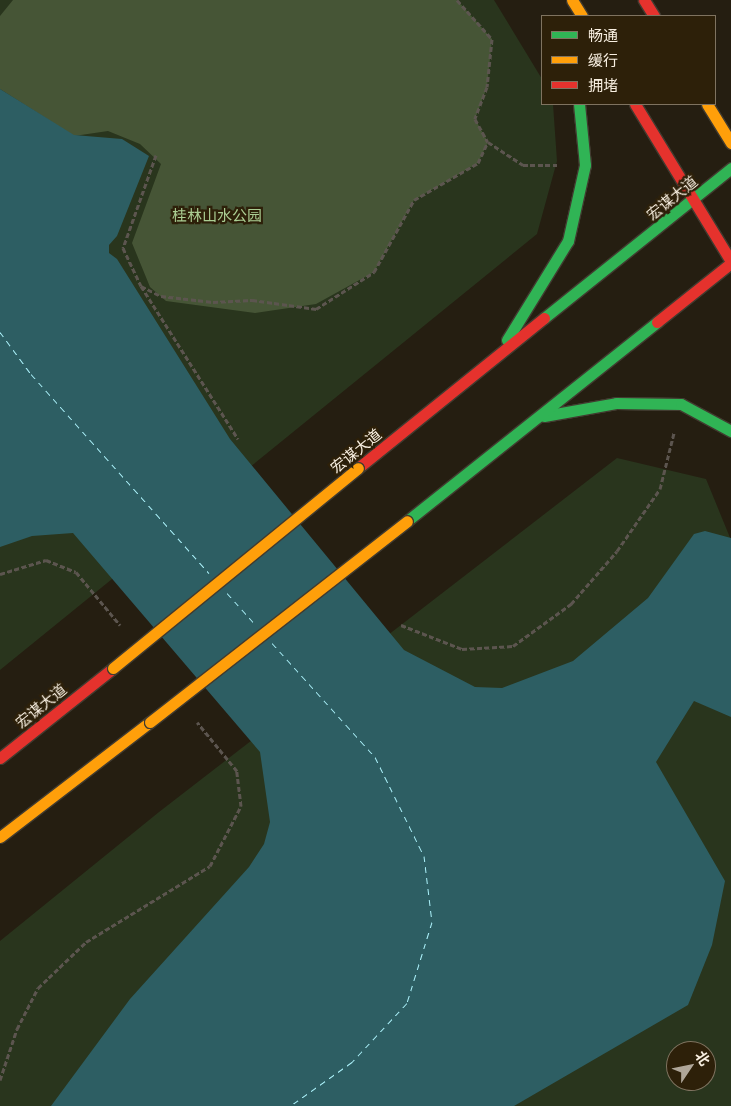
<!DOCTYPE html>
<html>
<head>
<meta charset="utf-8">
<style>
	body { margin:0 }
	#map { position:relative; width:731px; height:1106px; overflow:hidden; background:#251e11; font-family:"Golos Text","Noto Sans SC",sans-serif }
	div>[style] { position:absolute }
	.green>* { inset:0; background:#29351d }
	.forest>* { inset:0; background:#465536 }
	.water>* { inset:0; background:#2d5e63 }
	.ferry>* { height:1px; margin-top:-0.5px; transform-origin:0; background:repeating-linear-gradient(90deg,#acf2fb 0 6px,transparent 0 11px) }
	.path>* { height:3px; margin-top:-1.5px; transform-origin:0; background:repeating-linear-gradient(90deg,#5c554f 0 5px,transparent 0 7.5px) }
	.roads { filter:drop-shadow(1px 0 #413b30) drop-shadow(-1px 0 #413b30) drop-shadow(0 1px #413b30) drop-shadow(0 -1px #413b30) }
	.fast>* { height:11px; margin:-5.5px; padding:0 5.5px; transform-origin:5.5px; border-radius:5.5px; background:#30b455 }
	.slow>* { height:11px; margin:-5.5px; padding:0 5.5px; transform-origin:5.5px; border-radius:5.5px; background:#ff9f0a }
	.jam>* { height:11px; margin:-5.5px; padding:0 5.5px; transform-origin:5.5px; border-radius:5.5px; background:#e5322d }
	.bridges { filter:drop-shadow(1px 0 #413b30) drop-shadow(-1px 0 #413b30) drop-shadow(0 1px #413b30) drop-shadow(0 -1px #413b30) }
	.slow-bridge>* { height:11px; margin:-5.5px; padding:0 5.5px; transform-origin:5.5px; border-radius:5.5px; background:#ff9f0a }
	span { translate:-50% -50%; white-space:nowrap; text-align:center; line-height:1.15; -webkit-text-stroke:4.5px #2d2009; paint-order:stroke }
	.street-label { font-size:15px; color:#f9f0e2 }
	.park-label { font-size:15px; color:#abce93 }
	.legend { position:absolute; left:541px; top:15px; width:175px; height:90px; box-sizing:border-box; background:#2d2009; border:1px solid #7f7360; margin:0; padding:6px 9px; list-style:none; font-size:15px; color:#f9f0e2 }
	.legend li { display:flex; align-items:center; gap:10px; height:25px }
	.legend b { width:25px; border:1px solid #7f7360 }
	.north { position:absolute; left:666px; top:1041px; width:50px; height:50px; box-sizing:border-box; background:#2d2009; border:1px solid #7f7360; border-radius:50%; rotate:56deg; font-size:14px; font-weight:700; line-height:20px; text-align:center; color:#f9f0e2 }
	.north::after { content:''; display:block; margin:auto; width:18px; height:22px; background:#afa699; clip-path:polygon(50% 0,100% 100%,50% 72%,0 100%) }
</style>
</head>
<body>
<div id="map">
	<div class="green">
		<i style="clip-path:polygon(0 0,494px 0,542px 79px,542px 104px,553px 104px,557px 161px,537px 234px,0 670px)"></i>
		<i style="clip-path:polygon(evenodd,617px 458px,706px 479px,731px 540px,731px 1106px,0 1106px,0 941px,159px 812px,617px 458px,676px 1051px,706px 1051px,706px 1081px,676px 1081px,676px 1051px)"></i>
	</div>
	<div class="forest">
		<i style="clip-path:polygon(13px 0,457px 0,492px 39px,487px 87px,475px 119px,488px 142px,478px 163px,414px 200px,374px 272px,316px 304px,255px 313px,166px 301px,150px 287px,132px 243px,161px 164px,140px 144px,108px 131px,74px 136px,0 89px,0 16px)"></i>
	</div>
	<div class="water">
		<i style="clip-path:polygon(0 89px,74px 135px,122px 139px,149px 156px,117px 236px,109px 245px,109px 253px,117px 259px,230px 439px,404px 650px,475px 687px,502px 688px,573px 661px,648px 598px,694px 534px,705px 531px,731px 538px,731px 717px,694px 701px,656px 762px,725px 881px,712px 945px,688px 1005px,514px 1106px,51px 1106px,130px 999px,249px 867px,264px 844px,270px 822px,260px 752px,73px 533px,32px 536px,0 547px)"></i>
	</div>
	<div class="ferry">
		<i style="left:0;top:332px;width:52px;rotate:53.6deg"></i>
		<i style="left:31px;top:374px;width:267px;rotate:48.2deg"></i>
		<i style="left:227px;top:593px;width:40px;rotate:48deg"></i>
		<i style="left:272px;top:643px;width:154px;rotate:47.9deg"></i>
		<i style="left:375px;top:757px;width:110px;rotate:63.7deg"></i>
		<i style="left:424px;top:856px;width:66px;rotate:83.1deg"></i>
		<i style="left:432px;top:922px;width:85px;rotate:107.2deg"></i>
		<i style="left:407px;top:1003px;width:81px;rotate:133deg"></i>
		<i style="left:352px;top:1062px;width:76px;rotate:144.6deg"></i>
	</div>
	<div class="path">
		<i style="left:457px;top:0;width:52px;rotate:48.1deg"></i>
		<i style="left:492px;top:39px;width:48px;rotate:95.9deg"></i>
		<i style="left:487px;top:87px;width:34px;rotate:111deg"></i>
		<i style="left:475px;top:119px;width:26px;rotate:61deg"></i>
		<i style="left:488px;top:142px;width:42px;rotate:33.3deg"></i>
		<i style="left:523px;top:165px;width:34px"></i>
		<i style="left:156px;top:155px;width:99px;rotate:109.5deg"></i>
		<i style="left:123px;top:248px;width:42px;rotate:64.7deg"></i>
		<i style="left:141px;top:286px;width:181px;rotate:57.6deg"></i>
		<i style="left:141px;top:286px;width:22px;rotate:27deg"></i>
		<i style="left:161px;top:296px;width:52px;rotate:6.6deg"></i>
		<i style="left:213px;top:302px;width:39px;rotate:-3deg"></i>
		<i style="left:252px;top:300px;width:65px;rotate:8deg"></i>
		<i style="left:316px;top:309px;width:69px;rotate:-32.5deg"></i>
		<i style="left:374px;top:272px;width:82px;rotate:-60.9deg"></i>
		<i style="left:414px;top:200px;width:74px;rotate:-30deg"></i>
		<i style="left:478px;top:163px;width:23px;rotate:-65deg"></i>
		<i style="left:0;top:574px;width:48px;rotate:-16.9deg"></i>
		<i style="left:46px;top:560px;width:32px;rotate:22deg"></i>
		<i style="left:76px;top:572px;width:69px;rotate:50.3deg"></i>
		<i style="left:401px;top:625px;width:66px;rotate:21.5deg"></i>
		<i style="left:462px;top:649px;width:51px;rotate:-3.4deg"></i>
		<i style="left:513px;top:646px;width:72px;rotate:-35.9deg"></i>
		<i style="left:571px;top:604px;width:70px;rotate:-49deg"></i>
		<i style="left:617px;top:551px;width:75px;rotate:-55.3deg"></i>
		<i style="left:660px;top:489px;width:58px;rotate:-76deg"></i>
		<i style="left:0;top:1080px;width:54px;rotate:-71.6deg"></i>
		<i style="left:17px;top:1029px;width:46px;rotate:-62.9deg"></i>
		<i style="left:38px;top:988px;width:66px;rotate:-43.8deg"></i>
		<i style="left:86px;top:942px;width:145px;rotate:-31.5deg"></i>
		<i style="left:210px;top:866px;width:68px;rotate:-62.7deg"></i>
		<i style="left:241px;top:806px;width:35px;rotate:-97deg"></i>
		<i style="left:237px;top:771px;width:63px;rotate:-129.2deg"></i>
	</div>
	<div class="roads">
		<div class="fast">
			<i style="left:544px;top:318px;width:240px;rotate:-38.7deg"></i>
			<i style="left:507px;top:340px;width:116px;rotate:-58.4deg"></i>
			<i style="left:568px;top:241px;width:78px;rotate:-77.4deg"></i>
			<i style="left:585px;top:165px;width:61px;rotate:-95.6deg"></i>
			<i style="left:544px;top:416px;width:73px;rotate:-10.2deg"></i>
			<i style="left:616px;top:403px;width:65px;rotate:0.9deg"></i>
			<i style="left:681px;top:404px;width:57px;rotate:28.4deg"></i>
			<i style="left:407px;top:521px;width:320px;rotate:-38.5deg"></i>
		</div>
		<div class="slow">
			<i style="left:572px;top:0;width:19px;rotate:58deg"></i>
			<i style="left:707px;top:104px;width:46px;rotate:58.4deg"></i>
			<i style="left:0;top:837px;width:189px;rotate:-37.5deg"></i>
		</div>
		<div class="jam">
			<i style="left:644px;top:0;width:19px;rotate:58deg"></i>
			<i style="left:635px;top:104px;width:184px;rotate:58.6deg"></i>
			<i style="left:657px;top:322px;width:95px;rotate:-38.6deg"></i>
			<i style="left:358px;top:468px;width:239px;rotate:-38.9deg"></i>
			<i style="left:0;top:758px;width:144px;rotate:-38.5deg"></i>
		</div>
	</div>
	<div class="bridges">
		<div class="slow-bridge">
			<i style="left:113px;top:668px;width:316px;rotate:-39.2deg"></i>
			<i style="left:150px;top:722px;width:326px;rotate:-38deg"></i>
		</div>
	</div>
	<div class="street-label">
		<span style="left:672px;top:198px;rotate:-39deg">宏谋大道</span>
		<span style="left:356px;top:451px;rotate:-39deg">宏谋大道</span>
		<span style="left:41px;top:706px;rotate:-39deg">宏谋大道</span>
	</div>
	<div class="park-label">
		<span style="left:217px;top:216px">桂林山水公园</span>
	</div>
	<ul class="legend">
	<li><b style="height:6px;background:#30b455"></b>畅通</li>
	<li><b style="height:6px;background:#ff9f0a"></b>缓行</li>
	<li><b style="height:6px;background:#e5322d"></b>拥堵</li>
	</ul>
	<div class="north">北</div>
</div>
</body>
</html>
